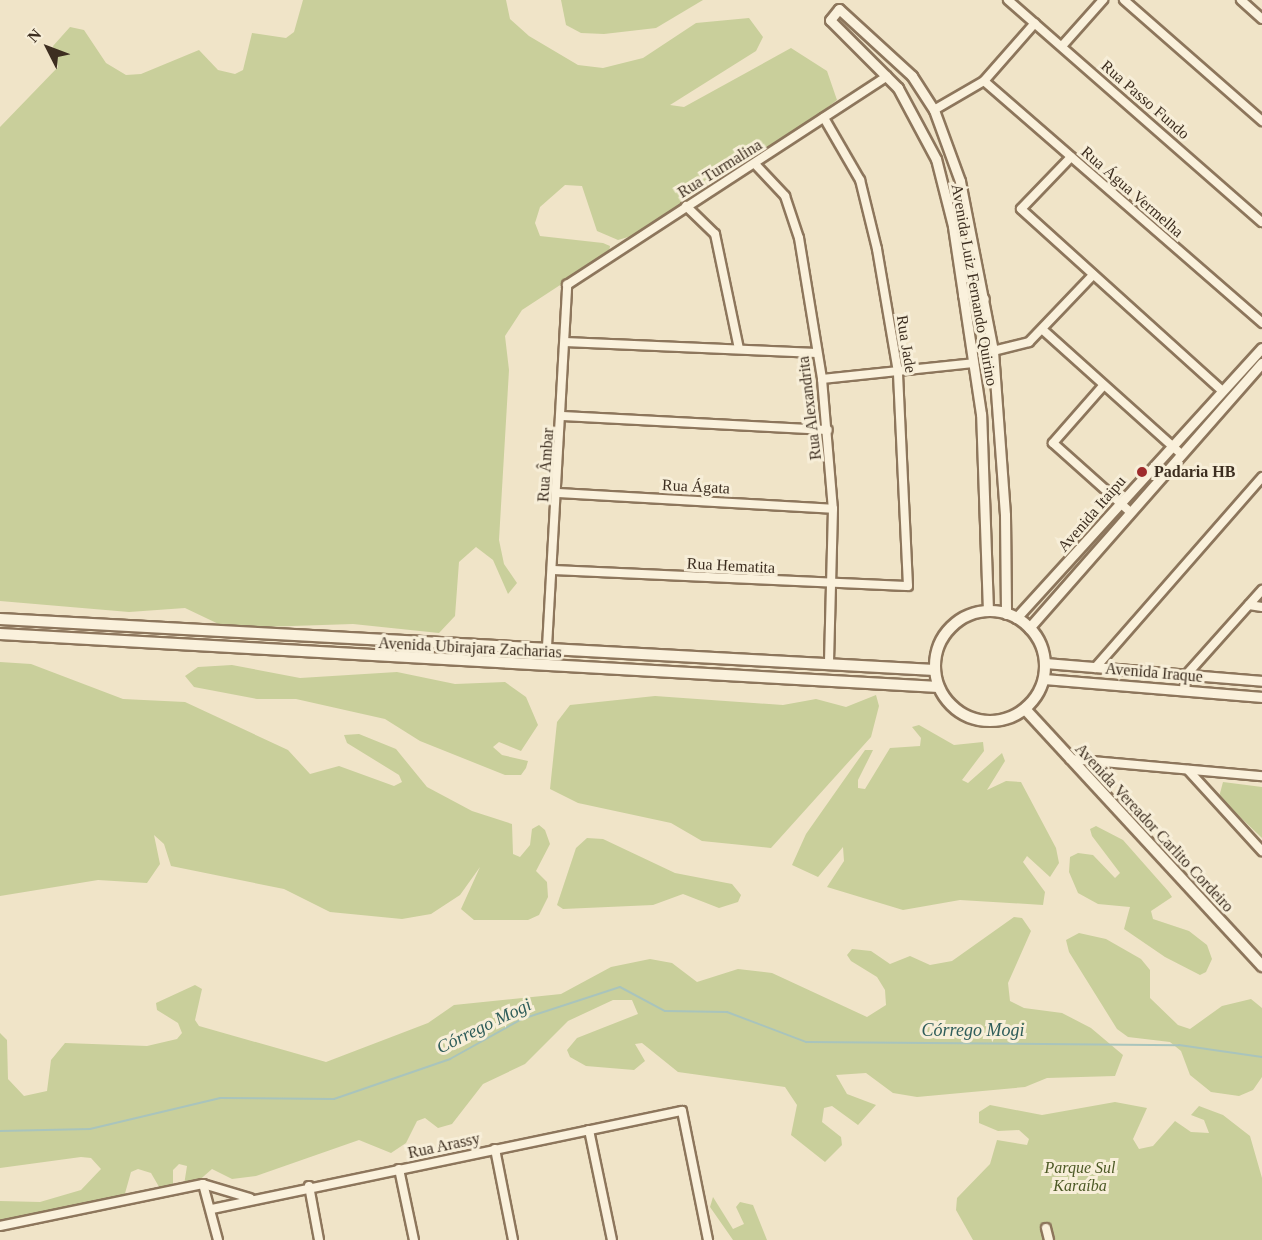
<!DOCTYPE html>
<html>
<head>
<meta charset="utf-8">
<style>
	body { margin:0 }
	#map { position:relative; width:1262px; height:1240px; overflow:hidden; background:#f0e4c8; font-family:Georgia,serif }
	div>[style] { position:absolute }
	.green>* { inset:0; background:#c9cf9b }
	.stream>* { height:2px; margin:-1px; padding:0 1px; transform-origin:1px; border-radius:1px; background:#a9c4bc }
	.roads { filter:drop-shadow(2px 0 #8d765c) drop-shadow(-2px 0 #8d765c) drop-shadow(0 2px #8d765c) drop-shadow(0 -2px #8d765c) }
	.minor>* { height:8px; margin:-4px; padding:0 4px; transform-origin:4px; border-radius:4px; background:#faf1dc }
	.tertiary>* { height:9px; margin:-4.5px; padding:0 4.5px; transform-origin:4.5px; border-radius:4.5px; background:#faf1dc }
	.secondary>* { height:10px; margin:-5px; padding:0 5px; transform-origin:5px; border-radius:5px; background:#faf1dc }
	.secondary>.ring { margin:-5px; padding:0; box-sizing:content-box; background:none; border:10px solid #faf1dc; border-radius:50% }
	.dots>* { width:16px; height:16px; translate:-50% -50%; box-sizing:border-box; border:3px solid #f7eed8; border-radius:50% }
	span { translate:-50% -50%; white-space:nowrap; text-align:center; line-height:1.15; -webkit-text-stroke:6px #f7eed8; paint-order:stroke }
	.street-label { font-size:16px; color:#3d2e20 }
	.poi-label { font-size:16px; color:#3d2e20; font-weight:700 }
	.left { translate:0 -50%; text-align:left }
	.park-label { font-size:16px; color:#4d5a26; font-style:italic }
	.water-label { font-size:18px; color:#2f5d5a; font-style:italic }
	.north { position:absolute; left:18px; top:18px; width:60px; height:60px; -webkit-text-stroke:4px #f7eed8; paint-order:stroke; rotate:312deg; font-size:16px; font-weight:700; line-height:24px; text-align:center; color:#3d2e20 }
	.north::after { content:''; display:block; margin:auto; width:21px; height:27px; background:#3d2e20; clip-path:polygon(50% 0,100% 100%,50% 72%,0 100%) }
</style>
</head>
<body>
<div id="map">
	<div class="green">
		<i style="clip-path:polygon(303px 0,506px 0,510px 19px,529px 36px,578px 65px,603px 68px,643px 58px,696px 23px,749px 18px,763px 37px,756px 51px,670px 105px,684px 107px,791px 48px,827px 71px,837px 100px,787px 139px,635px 235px,618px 240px,597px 231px,582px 186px,565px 185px,540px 207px,535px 223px,540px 236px,603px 243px,610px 246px,609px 253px,522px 310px,505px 336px,509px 370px,499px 540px,504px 564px,517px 583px,508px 594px,493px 560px,476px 547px,459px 562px,455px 616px,439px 633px,353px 624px,227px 628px,185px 608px,129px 612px,0 601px,0 127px,58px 67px,53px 46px,70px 27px,84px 30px,106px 63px,126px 75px,141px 74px,199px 50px,218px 70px,235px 74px,243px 70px,252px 33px,286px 38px,294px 32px)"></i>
		<i style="clip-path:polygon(561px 0,703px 0,656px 28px,604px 34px,581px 33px,566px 25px)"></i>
		<i style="clip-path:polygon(0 662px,31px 664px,123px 699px,185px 702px,288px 750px,310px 774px,339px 766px,394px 786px,402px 782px,399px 775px,347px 743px,344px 735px,359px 734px,396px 749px,427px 787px,472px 811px,512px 824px,513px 854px,520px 857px,530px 845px,532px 829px,539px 825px,545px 830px,550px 844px,536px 871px,547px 882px,548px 897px,539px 915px,528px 920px,474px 920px,461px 909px,480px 867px,460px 895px,431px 914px,402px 919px,330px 912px,284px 889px,171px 866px,164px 844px,154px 835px,160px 864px,147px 883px,98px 880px,0 896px)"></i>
		<i style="clip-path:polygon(232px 665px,300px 678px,397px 672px,455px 684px,505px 682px,526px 697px,538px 725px,521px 751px,499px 742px,493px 747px,502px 755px,528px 761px,526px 768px,521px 775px,505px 775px,420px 741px,385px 719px,296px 699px,257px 699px,194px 687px,185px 676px,198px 667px)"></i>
		<i style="clip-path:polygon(876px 695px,879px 706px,871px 737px,771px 848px,702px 841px,671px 823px,578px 803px,550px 789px,557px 722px,570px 705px,655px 696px,783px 705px,816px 699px,846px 707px)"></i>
		<i style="clip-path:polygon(919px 725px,954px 745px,983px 742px,984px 751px,962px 780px,968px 783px,1002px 753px,1005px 761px,987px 790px,1006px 781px,1021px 782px,1056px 848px,1059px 863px,1050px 877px,1027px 856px,1023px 862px,1045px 892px,1043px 905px,960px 900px,903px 910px,827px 887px,844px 861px,843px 847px,818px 877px,792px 865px,806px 834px,865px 750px,873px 750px,858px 780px,858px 788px,865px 789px,890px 748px,920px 746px,921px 738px,912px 727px)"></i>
		<i style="clip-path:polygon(1223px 782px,1262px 787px,1262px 838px,1219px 797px)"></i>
		<i style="clip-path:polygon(1096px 826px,1123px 840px,1168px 891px,1172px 897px,1151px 911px,1153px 919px,1189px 931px,1207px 945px,1212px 959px,1206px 972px,1200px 975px,1165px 957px,1124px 929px,1130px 907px,1098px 904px,1078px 893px,1069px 872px,1070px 857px,1078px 853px,1093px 855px,1115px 878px,1120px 873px,1092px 836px,1090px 829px)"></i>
		<i style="clip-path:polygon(587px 838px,603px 839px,675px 873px,732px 884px,741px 895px,738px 902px,719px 908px,683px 894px,653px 905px,563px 909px,557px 905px,576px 848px)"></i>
		<i style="clip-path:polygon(1014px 917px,1022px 918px,1031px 931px,1008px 983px,1010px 1001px,1024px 1008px,1062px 1013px,1091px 1028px,1123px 1055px,1115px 1076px,1047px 1078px,1025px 1087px,917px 1097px,893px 1093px,866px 1073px,836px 1075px,847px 1094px,876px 1105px,858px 1125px,832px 1106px,824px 1108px,822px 1122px,841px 1137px,842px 1145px,825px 1162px,791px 1135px,797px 1105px,785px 1087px,678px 1072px,642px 1043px,635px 1044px,645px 1061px,634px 1070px,586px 1066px,570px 1057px,567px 1050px,577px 1038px,638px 1014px,632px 1000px,613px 1000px,568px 1021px,525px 1064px,483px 1084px,452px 1124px,438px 1128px,425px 1118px,417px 1121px,406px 1143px,391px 1153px,359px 1140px,256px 1176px,232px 1179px,212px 1169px,196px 1183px,184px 1185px,187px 1166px,179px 1164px,173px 1170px,173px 1187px,162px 1192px,151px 1173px,138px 1169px,131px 1172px,124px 1197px,0 1223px,0 1201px,40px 1202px,81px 1190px,101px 1169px,91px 1158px,81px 1157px,0 1168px,0 1033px,7px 1040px,8px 1079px,24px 1096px,47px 1091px,51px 1060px,65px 1043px,147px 1046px,177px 1039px,182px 1033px,178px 1023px,157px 1010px,156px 1003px,195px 985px,202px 989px,195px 1020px,199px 1026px,326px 1062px,428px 1023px,454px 1005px,561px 994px,611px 967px,650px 959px,672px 963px,697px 982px,738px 969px,772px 973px,867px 1017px,886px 1005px,885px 990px,877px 977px,851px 961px,847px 955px,852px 949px,871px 951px,890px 964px,910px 956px,930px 965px,952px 961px)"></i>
		<i style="clip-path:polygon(1079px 933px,1106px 939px,1141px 959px,1150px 970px,1150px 998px,1178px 1025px,1190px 1029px,1222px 1006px,1251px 999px,1262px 1008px,1262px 1077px,1253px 1090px,1239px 1096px,1211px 1092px,1190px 1075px,1181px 1051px,1170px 1042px,1128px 1037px,1117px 1029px,1069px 952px,1066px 940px)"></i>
		<i style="clip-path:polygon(1115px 1102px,1147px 1108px,1133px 1139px,1139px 1149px,1153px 1146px,1175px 1121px,1191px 1132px,1209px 1133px,1204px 1120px,1191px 1115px,1199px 1106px,1223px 1115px,1250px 1136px,1262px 1178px,1262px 1240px,973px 1240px,956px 1210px,957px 1198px,990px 1164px,997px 1140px,1027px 1145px,1029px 1139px,1019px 1130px,998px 1131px,979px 1123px,979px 1112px,990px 1105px,1042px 1115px)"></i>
		<i style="clip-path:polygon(713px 1197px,733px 1229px,744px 1224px,736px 1207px,740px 1202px,753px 1205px,767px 1240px,733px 1240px,710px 1207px)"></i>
	</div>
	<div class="stream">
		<i style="left:0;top:1131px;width:90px;rotate:-1.3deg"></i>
		<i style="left:90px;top:1129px;width:134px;rotate:-13.4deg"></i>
		<i style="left:220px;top:1098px;width:114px;rotate:0.5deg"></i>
		<i style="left:334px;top:1099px;width:123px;rotate:-19deg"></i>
		<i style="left:450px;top:1059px;width:82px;rotate:-29.1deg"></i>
		<i style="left:522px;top:1019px;width:103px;rotate:-18.1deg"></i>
		<i style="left:620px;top:987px;width:51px;rotate:28.1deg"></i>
		<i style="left:665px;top:1011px;width:62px;rotate:0.9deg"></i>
		<i style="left:727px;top:1012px;width:85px;rotate:20.8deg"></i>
		<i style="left:806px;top:1042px;width:373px;rotate:0.5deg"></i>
		<i style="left:1179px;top:1045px;width:84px;rotate:8.2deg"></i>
	</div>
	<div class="roads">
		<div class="minor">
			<i style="left:1008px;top:0;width:337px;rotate:41.2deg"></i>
			<i style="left:1124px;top:0;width:184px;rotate:41.2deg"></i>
			<i style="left:1241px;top:0;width:28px;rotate:42deg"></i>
			<i style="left:1062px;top:46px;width:62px;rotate:-48.3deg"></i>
			<i style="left:984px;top:81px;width:369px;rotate:41deg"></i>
			<i style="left:934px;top:110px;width:58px;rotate:-30.1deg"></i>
			<i style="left:984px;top:81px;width:77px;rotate:-48.7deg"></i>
			<i style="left:1071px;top:157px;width:72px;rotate:133.9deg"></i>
			<i style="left:1021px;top:209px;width:270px;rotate:42.1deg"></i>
			<i style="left:755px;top:164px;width:44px;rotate:46.8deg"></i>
			<i style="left:785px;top:196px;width:44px;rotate:71.6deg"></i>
			<i style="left:799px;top:238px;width:143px;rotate:80.7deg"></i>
			<i style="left:822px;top:379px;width:130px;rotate:85.2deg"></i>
			<i style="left:833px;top:509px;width:155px;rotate:91.5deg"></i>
			<i style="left:686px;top:206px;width:40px;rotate:44deg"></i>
			<i style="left:715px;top:234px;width:117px;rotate:78.2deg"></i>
			<i style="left:1043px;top:330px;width:183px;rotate:41.9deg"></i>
			<i style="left:565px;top:342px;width:252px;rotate:2.5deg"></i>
			<i style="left:993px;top:351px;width:37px;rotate:-14deg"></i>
			<i style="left:1029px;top:342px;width:93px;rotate:-46.3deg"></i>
			<i style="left:822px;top:379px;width:152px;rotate:-6deg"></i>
			<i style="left:1103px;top:386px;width:76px;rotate:131.3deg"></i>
			<i style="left:1053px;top:443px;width:101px;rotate:41.8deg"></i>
			<i style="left:562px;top:416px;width:266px;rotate:3deg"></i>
			<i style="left:558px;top:493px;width:275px;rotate:3.3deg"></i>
			<i style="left:552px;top:570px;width:356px;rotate:2.6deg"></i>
			<i style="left:908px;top:586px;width:214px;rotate:-92.7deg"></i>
			<i style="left:898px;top:372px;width:125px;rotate:-99.7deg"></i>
			<i style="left:877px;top:249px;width:71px;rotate:-103.8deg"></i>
			<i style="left:860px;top:180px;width:72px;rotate:-120.1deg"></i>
			<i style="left:1249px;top:605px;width:13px;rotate:9deg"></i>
			<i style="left:547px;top:647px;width:363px;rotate:-86.8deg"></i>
			<i style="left:567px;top:285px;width:382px;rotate:-33.1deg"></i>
			<i style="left:1095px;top:668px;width:254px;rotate:-48.8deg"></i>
			<i style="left:1184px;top:690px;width:16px;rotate:-79deg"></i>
			<i style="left:1187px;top:674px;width:113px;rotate:-48.2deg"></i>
			<i style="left:1070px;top:759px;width:193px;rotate:5.1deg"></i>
			<i style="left:1188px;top:770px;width:110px;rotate:47.6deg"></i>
			<i style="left:589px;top:1130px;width:112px;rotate:78.2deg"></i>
			<i style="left:495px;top:1149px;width:93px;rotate:78.8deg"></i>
			<i style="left:399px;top:1169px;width:73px;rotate:78.1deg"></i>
			<i style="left:203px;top:1184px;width:58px;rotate:75deg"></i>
			<i style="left:309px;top:1186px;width:55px;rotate:79.5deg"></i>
			<i style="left:212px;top:1209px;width:480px;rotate:-11.8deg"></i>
			<i style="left:682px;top:1111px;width:132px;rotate:78.6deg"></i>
			<i style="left:0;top:1226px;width:207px;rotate:-11.7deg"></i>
			<i style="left:203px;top:1184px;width:49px;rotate:16.6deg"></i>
			<i style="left:1046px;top:1228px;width:12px;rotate:76deg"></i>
		</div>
		<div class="tertiary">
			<i style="left:963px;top:295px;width:15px;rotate:-20deg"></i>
			<i style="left:977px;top:290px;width:11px;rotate:52deg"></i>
			<i style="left:988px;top:611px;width:197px;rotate:-92deg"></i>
			<i style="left:981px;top:414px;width:190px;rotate:-98.5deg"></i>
			<i style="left:953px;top:226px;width:69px;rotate:-104.2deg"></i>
			<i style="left:936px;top:159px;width:81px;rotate:-118.2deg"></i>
			<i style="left:898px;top:88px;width:96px;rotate:-135deg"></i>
			<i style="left:830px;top:20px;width:14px;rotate:-51deg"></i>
			<i style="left:839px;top:9px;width:99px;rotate:42.5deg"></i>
			<i style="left:912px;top:76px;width:40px;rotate:57.1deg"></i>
			<i style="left:934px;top:110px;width:76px;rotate:69.9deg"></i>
			<i style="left:960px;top:181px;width:173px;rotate:79deg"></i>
			<i style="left:993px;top:351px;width:164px;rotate:85.8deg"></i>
			<i style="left:1005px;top:515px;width:99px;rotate:89.4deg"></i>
			<i style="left:1016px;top:618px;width:365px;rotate:-47.7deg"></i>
			<i style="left:1029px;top:628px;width:353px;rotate:-48.7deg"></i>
			<i style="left:1045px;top:663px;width:218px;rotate:4.7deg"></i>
			<i style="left:1044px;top:679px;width:219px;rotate:4.7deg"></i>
		</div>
		<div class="secondary">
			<i class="ring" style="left:935px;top:611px;width:100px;height:100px"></i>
			<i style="left:0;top:619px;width:936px;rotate:3.12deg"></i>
			<i style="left:0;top:634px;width:940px;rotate:3.23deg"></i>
			<i style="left:1025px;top:709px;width:350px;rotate:47.3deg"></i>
		</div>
	</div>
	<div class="dots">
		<i style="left:1142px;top:472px;background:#9e2a2b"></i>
	</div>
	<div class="street-label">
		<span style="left:1145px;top:100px;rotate:41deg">Rua Passo Fundo</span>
		<span style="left:720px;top:169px;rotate:-32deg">Rua Turmalina</span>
		<span style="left:1132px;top:192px;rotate:41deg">Rua Água Vermelha</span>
		<span style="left:974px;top:285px;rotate:80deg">Avenida Luiz Fernando Quirino</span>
		<span style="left:906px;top:344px;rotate:81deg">Rua Jade</span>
		<span style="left:810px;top:408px;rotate:-97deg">Rua Alexandrita</span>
		<span style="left:546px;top:465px;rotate:-86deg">Rua Âmbar</span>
		<span style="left:696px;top:487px;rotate:3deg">Rua Ágata</span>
		<span style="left:1092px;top:514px;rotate:-49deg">Avenida Itaipu</span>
		<span style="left:731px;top:566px;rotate:3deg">Rua Hematita</span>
		<span style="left:470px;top:648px;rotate:3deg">Avenida Ubirajara Zacharias</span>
		<span style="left:1154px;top:673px;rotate:5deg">Avenida Iraque</span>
		<span style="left:1154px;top:828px;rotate:47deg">Avenida Vereador Carlito Cordeiro</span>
		<span style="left:444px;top:1146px;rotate:-12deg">Rua Arassy</span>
	</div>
	<div class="poi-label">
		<span class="left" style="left:1154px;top:472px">Padaria HB</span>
	</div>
	<div class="park-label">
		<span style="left:1080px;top:1177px">Parque Sul<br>Karaíba</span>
	</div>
	<div class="water-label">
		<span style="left:484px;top:1026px;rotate:-26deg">Córrego Mogi</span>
		<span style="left:973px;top:1030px">Córrego Mogi</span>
	</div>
	<div class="north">N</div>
</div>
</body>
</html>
